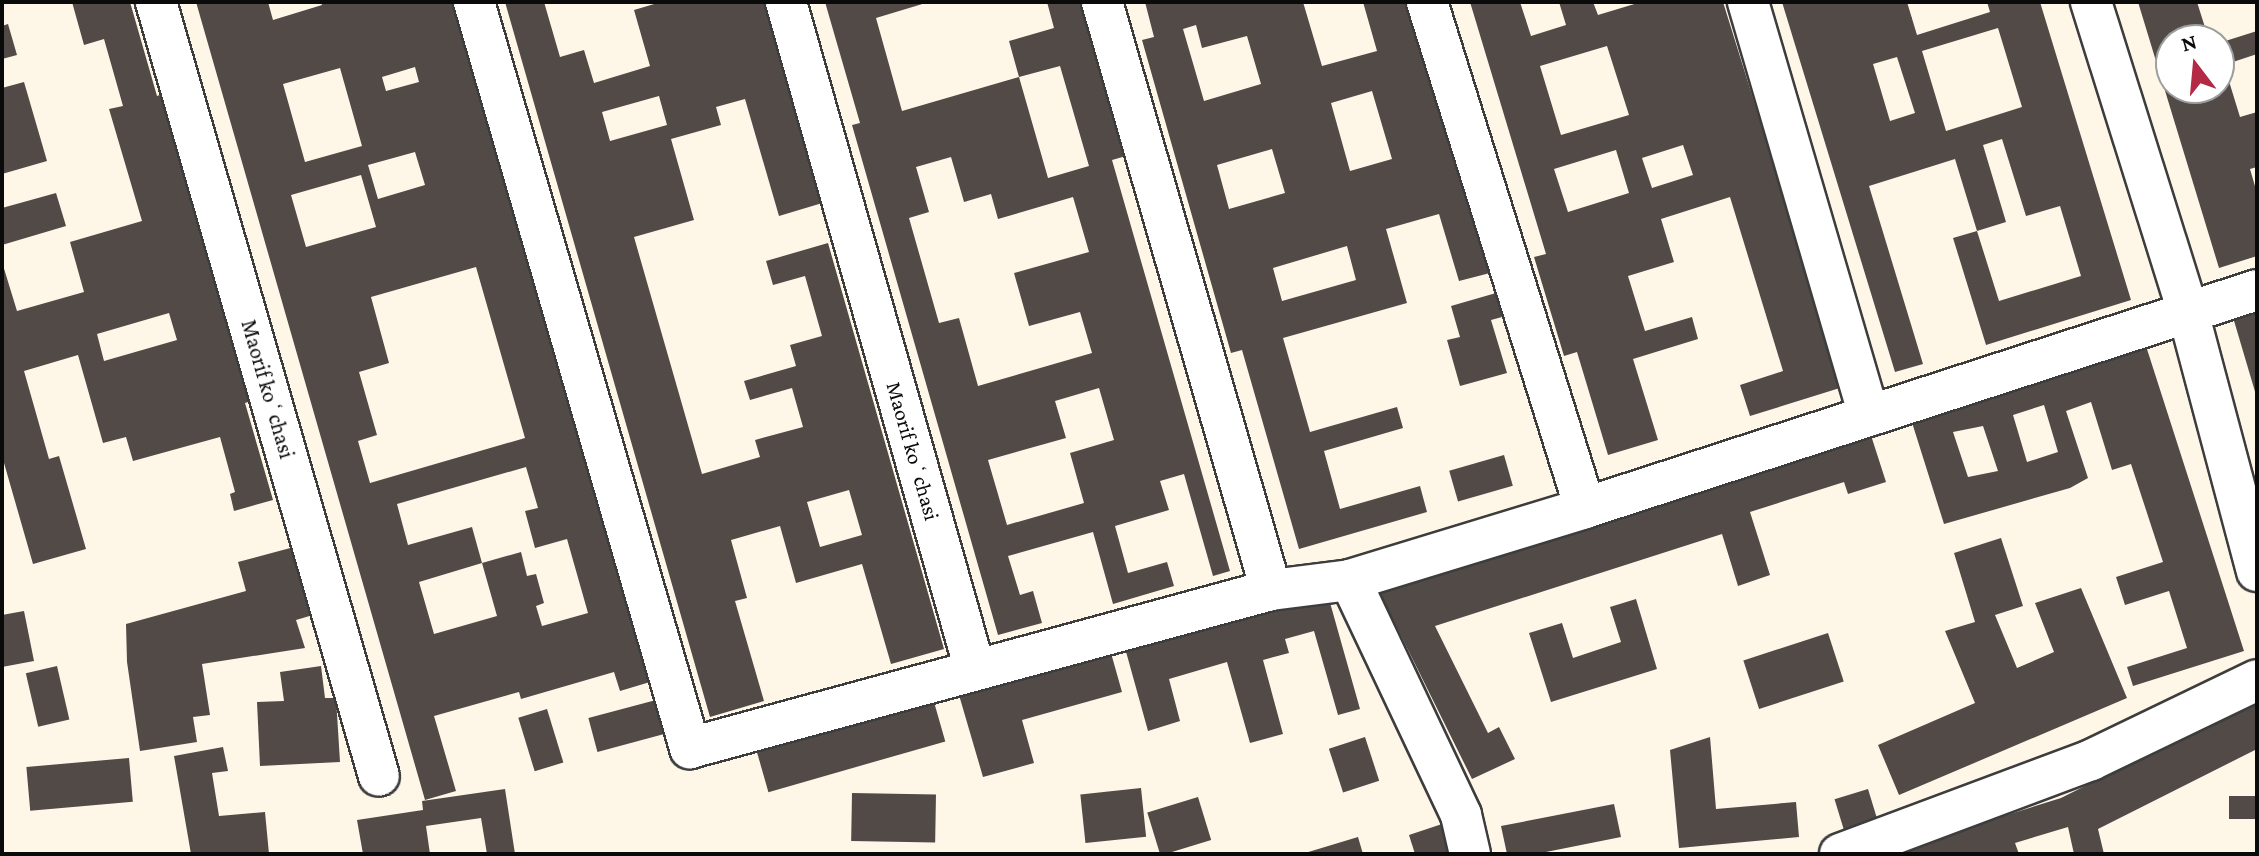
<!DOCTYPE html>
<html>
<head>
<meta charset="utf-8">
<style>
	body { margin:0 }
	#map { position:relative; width:2259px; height:856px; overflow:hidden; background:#fef7e8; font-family:"Crimson Pro",serif }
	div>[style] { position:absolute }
	.building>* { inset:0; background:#524a47; transform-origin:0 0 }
	.roads { filter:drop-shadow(2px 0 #3d3d3d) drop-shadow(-2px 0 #3d3d3d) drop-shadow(0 2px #3d3d3d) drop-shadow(0 -2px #3d3d3d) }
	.minor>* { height:40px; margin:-20px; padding:0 20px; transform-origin:20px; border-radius:20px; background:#fff }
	span { translate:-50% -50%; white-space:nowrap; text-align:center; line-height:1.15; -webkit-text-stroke:8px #fff; paint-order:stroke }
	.street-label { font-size:22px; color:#0a0a0a }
	.frame { position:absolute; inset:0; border:4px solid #0a0a0a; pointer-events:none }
	.north { position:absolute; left:2155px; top:24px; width:80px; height:80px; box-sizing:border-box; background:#fff; border:2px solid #9d9d9d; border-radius:50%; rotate:344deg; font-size:22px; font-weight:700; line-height:32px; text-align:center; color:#0a0a0a }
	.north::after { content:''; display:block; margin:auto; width:28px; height:36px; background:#b22a43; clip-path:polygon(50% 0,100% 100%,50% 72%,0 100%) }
</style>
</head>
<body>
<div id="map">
	<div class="building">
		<i style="clip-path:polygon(evenodd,72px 2px,130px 2px,157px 96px,165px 93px,261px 398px,245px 403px,273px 500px,234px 511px,230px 494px,235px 492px,220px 437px,133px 461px,126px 437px,103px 443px,78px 355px,24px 371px,49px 459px,59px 456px,86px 549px,33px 564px,2px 456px,2px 262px,17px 311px,84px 292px,70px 242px,142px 221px,109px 109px,123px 106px,104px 39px,84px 45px,72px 2px,169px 313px,177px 340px,104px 361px,97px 334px,169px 313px)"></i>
		<i style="clip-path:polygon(evenodd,196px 2px,268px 2px,273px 20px,322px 5px,321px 2px,455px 2px,650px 682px,620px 691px,614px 672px,521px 699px,519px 692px,434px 716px,456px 791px,425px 800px,196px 2px,415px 67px,419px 82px,386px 91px,382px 77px,415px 67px,196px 2px,340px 68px,362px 146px,305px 162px,283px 84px,340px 68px,196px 2px,415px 152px,425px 185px,378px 199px,368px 165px,415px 152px,196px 2px,361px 175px,376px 227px,306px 247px,291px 195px,361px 175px,196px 2px,476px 267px,525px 438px,370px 483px,358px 441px,377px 435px,359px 372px,389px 363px,371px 297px,476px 267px,196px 2px,526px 467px,538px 508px,525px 511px,535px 548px,567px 539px,588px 613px,542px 626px,536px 606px,544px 603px,536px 574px,527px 576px,521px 552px,482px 563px,497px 616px,434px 634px,419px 582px,482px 563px,472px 527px,408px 545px,397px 504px,526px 467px)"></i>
		<i style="clip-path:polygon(evenodd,505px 2px,544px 2px,560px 57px,584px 50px,594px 83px,650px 66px,634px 10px,661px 2px,772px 2px,829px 201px,779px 216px,745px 99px,716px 107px,721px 125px,671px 139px,694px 220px,634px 237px,702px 474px,760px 457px,755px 440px,803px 427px,792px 388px,750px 400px,744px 381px,796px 366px,790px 345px,822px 336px,805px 276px,773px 285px,766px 261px,828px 243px,944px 649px,891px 664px,862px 564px,796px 583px,780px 526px,731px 540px,747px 598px,735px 601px,764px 701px,710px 717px,505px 2px,659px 96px,667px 125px,610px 141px,602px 112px,659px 96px,505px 2px,849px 490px,862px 535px,820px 547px,807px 502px,849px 490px)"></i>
		<i style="clip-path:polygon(evenodd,825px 2px,929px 2px,876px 18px,902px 111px,1019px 77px,1048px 178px,1089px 166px,1060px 66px,1019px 77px,1009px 41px,1054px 28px,1047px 2px,1082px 2px,1126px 156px,1112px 160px,1230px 571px,1213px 576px,1184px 474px,1160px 481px,1169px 510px,1115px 526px,1128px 573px,1167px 562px,1174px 586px,1113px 604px,1093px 532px,1008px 556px,1020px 595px,1033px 591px,1042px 623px,998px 635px,852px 125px,860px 123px,825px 2px,951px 157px,964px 202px,991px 194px,998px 219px,1073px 197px,1089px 252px,1014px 273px,1029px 326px,1080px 312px,1092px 353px,978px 386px,959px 318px,939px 323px,909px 218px,929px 212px,916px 167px,951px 157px,825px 2px,1099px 388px,1114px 440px,1070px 453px,1084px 503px,1007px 525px,988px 460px,1066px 438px,1055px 401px,1099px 388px)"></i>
		<i style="clip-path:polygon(evenodd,1145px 2px,1303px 2px,1322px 66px,1377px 51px,1363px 2px,1412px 2px,1490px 273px,1459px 281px,1439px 214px,1386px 229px,1407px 303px,1283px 338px,1310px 432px,1397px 407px,1403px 428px,1324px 451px,1340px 509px,1420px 486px,1427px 512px,1299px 549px,1242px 350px,1231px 353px,1142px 40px,1154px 37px,1145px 2px,1196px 25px,1202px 48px,1247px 36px,1261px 84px,1204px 101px,1183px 29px,1196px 25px,1145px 2px,1372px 91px,1392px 159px,1350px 171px,1331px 103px,1372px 91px,1145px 2px,1272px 149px,1285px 193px,1229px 209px,1217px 165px,1272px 149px,1145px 2px,1347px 246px,1356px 280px,1282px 301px,1273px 268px,1347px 246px)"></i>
		<i style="clip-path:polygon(evenodd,1470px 2px,1520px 2px,1531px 36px,1566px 25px,1559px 2px,1593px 2px,1598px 15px,1641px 2px,1723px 2px,1843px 387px,1750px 416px,1740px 385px,1783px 371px,1730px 197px,1661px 219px,1674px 262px,1628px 276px,1645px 331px,1692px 317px,1698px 339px,1633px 359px,1658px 440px,1608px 455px,1577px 352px,1564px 356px,1534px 257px,1546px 254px,1470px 2px,1607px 46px,1629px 115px,1561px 135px,1540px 66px,1607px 46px,1470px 2px,1683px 145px,1693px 175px,1652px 188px,1642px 158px,1683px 145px,1470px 2px,1616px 150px,1629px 193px,1568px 212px,1554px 169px,1616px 150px)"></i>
		<i style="clip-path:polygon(evenodd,1782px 2px,1907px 2px,1917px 35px,1990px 12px,1987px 2px,2040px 2px,2131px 300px,1986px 345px,1953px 238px,1977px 231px,1999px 301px,2081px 276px,2060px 206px,2026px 216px,2002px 139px,1983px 145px,2006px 222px,1977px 231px,1955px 159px,1869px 186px,1923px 364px,1895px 372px,1782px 2px,1998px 28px,2022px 107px,1946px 131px,1922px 51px,1998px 28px,1782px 2px,1897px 57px,1915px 113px,1890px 121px,1873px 64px,1897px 57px)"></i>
		<i style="clip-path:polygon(2138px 2px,2197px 2px,2209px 40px,2171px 40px,2171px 88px,2219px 88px,2219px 43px,2257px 31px,2257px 54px,2224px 65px,2240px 117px,2257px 112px,2257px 167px,2250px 169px,2257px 193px,2257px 256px,2219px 268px)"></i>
		<i style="clip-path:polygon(8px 24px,17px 55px,2px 59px,2px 26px)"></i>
		<i style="clip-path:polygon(24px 82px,47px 161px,2px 174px,2px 88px)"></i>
		<i style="clip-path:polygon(56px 193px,66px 226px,2px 245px,2px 208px)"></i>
		<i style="clip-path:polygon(1496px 293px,1502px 317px,1491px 320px,1507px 373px,1460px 386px,1447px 340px,1460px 337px,1451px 306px)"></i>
		<i style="clip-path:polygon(2257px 307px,2257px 395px,2256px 395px,2232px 314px)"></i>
		<i style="clip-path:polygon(evenodd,2146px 346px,2244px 651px,2133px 686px,2127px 667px,2187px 648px,2169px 591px,2125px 605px,2116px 577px,2163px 562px,2131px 464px,2112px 470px,2091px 402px,2066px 411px,2088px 478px,2070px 488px,1944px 524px,1909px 413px,2034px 377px,2037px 384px,2146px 346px,2044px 405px,2058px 452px,2027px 462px,2013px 415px,2044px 405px,2146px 346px,1983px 426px,1998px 471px,1968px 477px,1953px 432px,1983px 426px)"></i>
		<i style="clip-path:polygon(1868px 426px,1886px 482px,1848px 494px,1844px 482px,1750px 512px,1770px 575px,1738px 586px,1722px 534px,1435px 626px,1488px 733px,1499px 727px,1515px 759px,1472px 779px,1375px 583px)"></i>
		<i style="left:1504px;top:455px;width:32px;height:57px;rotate:74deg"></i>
		<i style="clip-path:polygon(2001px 538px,2023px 606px,1995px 615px,2017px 668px,2054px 652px,2035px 603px,2081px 588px,2127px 698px,1899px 795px,1878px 745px,1975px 703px,1945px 631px,1975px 622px,1954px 553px)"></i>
		<i style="clip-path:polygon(294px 547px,313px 615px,296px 620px,305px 648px,202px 664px,210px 715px,193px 717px,197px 742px,140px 751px,127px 662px,126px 624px,246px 591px,238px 562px)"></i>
		<i style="clip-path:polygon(1327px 592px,1360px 709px,1338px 715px,1314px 631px,1285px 639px,1289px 653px,1263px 660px,1283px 734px,1250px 743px,1227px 662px,1169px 679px,1180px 721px,1148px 731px,1125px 648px)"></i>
		<i style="clip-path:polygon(1636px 599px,1657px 669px,1551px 702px,1529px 633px,1562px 623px,1573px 658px,1621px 642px,1610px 607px)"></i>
		<i style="clip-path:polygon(24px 611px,34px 661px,2px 667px,2px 615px)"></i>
		<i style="left:1828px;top:633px;width:51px;height:89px;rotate:72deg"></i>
		<i style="clip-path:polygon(1111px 653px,1122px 692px,1022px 720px,1034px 763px,983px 777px,959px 695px)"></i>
		<i style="left:57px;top:666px;width:55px;height:32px;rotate:77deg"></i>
		<i style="clip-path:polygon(321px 666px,325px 698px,336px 698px,340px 762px,260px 766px,257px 702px,284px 701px,280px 672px)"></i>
		<i style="left:656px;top:700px;width:35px;height:70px;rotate:75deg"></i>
		<i style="clip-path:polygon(2257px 700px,2257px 749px,2098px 829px,2104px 854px,2074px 854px,2068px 827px,2015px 843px,2019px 854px,1883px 854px,2061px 798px)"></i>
		<i style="left:934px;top:702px;width:41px;height:184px;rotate:74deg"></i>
		<i style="left:547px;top:709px;width:56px;height:30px;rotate:73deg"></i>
		<i style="left:1365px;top:737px;width:46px;height:38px;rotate:72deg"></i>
		<i style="clip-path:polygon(1710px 737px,1716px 809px,1796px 802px,1799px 837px,1679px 848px,1670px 750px)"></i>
		<i style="clip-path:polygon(223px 747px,228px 771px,212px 773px,219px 816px,265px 812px,269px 854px,191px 854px,174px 756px)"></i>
		<i style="left:129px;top:758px;width:44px;height:103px;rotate:85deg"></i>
		<i style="left:1141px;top:788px;width:49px;height:61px;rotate:84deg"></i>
		<i style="clip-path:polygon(505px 789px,515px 854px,487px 854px,481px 818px,426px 826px,430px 854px,363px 854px,357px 820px,423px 810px,422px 801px)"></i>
		<i style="left:1868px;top:789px;width:34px;height:35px;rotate:73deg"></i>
		<i style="left:852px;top:793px;width:84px;height:48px;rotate:1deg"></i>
		<i style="left:2257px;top:796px;width:23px;height:28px;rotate:90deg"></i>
		<i style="left:1198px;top:797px;width:45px;height:53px;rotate:73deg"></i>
		<i style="clip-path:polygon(1614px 804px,1621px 837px,1536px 854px,1507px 854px,1501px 826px)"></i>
		<i style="clip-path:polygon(1445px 823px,1455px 854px,1415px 854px,1409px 835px)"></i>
		<i style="clip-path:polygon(1358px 837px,1363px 854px,1305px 854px,1305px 853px)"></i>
	</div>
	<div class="roads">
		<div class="minor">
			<i style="left:156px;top:2px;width:805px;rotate:73.93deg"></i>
			<i style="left:474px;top:2px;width:777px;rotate:73.85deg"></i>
			<i style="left:690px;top:748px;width:602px;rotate:-15.21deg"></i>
			<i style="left:1271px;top:590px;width:80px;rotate:-7.2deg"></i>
			<i style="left:1350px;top:580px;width:246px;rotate:-17deg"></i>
			<i style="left:1585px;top:508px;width:706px;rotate:-17.97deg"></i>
			<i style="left:786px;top:2px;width:694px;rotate:74.2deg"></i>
			<i style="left:1102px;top:2px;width:612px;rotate:73.96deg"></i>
			<i style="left:1427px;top:2px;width:530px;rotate:72.66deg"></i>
			<i style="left:1748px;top:2px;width:431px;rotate:73.7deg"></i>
			<i style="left:2091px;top:2px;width:325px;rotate:72.6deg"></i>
			<i style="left:2188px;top:312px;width:268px;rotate:75.1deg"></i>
			<i style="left:1350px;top:580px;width:260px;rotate:64.7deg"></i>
			<i style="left:1461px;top:815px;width:40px;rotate:77deg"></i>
			<i style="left:1840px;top:854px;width:268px;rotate:-20.5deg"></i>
			<i style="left:2091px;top:760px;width:184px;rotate:-25.7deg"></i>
		</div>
	</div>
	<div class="street-label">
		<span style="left:268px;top:389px;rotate:74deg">Maorif koʻchasi</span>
		<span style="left:913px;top:451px;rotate:74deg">Maorif koʻchasi</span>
	</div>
	<div class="frame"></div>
	<div class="north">N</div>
</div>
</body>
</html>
